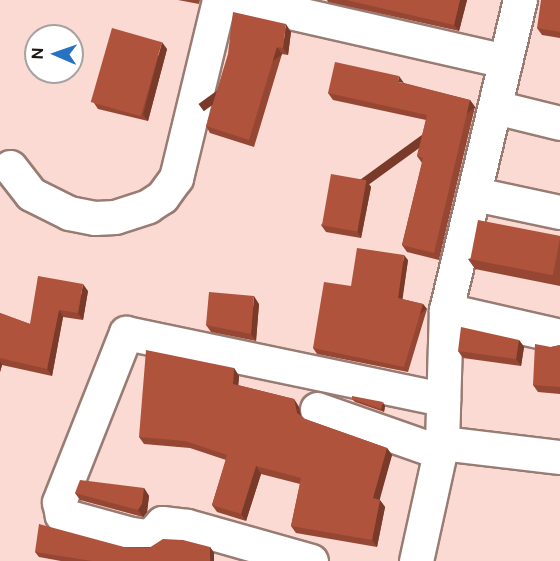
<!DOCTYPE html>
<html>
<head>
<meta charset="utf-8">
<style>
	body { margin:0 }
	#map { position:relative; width:560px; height:561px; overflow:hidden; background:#fadad2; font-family:"DM Sans",sans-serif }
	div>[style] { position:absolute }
	.roads { filter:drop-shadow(2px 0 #987c74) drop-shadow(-2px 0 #987c74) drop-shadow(0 2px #987c74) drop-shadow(0 -2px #987c74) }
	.street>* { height:33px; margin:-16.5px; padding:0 16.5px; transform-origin:16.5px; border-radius:16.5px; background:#fff }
	.wall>* { inset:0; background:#964734 }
	.shaded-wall>* { inset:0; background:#7a3a2a; transform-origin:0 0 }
	.building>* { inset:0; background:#af533c; transform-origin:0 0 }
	span { translate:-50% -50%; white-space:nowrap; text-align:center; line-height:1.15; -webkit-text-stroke:6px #fff; paint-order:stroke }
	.north { position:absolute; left:24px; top:24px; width:60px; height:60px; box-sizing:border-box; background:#fff; border:2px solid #a6a2a1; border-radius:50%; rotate:272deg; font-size:16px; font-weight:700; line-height:24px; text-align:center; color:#201613 }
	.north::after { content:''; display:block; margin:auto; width:21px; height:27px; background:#2772c2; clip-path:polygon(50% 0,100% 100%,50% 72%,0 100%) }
</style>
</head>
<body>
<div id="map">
	<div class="roads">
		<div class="street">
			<i style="left:237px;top:0;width:275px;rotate:12.8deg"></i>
			<i style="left:495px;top:107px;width:67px;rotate:13.8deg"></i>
			<i style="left:10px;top:167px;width:34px;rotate:52deg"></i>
			<i style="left:31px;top:194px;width:42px;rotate:26.6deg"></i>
			<i style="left:69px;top:213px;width:26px;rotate:11deg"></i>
			<i style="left:95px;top:218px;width:20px;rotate:-3deg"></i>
			<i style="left:115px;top:217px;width:35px;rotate:-18deg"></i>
			<i style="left:148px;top:206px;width:17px;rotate:-33deg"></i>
			<i style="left:162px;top:197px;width:24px;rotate:-54deg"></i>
			<i style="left:176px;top:178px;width:183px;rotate:-76.4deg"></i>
			<i style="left:475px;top:194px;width:87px;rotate:12deg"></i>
			<i style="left:446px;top:310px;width:117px;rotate:12.8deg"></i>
			<i style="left:317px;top:409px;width:130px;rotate:19.3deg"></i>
			<i style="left:442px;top:443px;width:119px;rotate:6.8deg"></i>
			<i style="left:311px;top:561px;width:129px;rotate:-164.2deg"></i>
			<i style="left:187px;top:526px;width:25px;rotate:-173deg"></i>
			<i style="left:162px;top:523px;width:13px;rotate:132deg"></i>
			<i style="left:153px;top:533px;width:8px;rotate:157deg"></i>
			<i style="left:146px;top:536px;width:15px;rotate:-172deg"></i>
			<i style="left:131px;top:534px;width:72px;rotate:-164.6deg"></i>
			<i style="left:62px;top:515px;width:13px;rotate:-103deg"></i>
			<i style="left:59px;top:502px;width:182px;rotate:-68.4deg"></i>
			<i style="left:126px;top:333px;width:324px;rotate:11.8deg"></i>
			<i style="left:416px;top:561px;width:121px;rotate:-77.6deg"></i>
			<i style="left:442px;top:443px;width:133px;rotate:-88.3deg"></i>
			<i style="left:446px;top:310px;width:319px;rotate:-76.6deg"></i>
		</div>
	</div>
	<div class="wall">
		<i style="clip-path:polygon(178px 0,200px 0,199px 4px)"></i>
		<i style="clip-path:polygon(327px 0,467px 0,459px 31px,328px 2px)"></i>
		<i style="clip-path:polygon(560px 0,560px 38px,542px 35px,537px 28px)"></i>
		<i style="clip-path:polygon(291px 32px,288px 55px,282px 54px,254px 147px,210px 133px,206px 126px)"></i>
		<i style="clip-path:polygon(167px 49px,148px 121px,98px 109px,94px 103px)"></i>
		<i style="clip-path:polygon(404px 83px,470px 100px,475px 107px,439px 260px,407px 252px,402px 245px,422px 163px,417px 156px,426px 120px,333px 100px,328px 93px)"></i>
		<i style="clip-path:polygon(366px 180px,371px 187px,361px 238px,326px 232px,321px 225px)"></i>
		<i style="clip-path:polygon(560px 236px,560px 286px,475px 269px,468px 259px)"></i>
		<i style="clip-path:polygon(408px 260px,402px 299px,423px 304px,427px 309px,408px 372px,317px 354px,313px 348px,351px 286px)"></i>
		<i style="clip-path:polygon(88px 291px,83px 320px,63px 317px,52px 376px,2px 365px,0 372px,0 313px,30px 324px)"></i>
		<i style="clip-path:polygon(259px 304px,256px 341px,211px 332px,206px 325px)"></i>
		<i style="clip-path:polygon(519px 340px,524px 347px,521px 366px,463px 358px,458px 351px)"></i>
		<i style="clip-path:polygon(560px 345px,560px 394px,538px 392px,533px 385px,551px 347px)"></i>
		<i style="clip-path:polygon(234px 368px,239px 376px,238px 385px,294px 399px,299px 407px,301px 416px,305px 419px,387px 448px,392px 455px,379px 499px,385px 507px,377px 547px,296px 533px,291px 526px,300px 484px,261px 474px,246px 521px,217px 512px,212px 505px,226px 460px,190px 448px,144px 444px,139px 437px)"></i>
		<i style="clip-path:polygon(352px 399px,385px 406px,384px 412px,355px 402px)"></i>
		<i style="clip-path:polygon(144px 488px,149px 496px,147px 512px,143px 517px,80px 500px,75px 493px)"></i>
		<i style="clip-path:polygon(124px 547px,210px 547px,214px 553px,214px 561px,61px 561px,39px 557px,35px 552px)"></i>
	</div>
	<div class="shaded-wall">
		<i style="clip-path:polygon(460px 0,467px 0,459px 31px,454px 25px)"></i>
		<i style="clip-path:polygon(286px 24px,291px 32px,288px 55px,283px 48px)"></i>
		<i style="clip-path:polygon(162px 42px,167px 49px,148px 121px,143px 115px)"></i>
		<i style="left:277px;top:47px;width:9px;height:97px;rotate:54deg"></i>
		<i style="clip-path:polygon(399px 76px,404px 83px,398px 82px)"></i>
		<i style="left:470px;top:100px;width:9px;height:157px;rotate:54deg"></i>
		<i style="clip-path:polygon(366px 180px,371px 187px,361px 238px,357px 231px)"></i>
		<i style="clip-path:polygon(404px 255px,408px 260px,402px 303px,398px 298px)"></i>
		<i style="clip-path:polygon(83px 284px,88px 291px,83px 320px,78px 313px)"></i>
		<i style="clip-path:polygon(254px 296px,259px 304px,256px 341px,251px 334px)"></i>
		<i style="left:423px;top:304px;width:6px;height:66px;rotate:51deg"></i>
		<i style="clip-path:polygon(59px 310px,63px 317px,52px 376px,47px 369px)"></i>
		<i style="clip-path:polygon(519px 340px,524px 347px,521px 366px,516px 359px)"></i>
		<i style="clip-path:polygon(0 361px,2px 365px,0 372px)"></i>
		<i style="clip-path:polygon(234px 368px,239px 376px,238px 391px,233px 384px)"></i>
		<i style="clip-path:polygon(294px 399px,299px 407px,302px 421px,297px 413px)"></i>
		<i style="clip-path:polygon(383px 402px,385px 406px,384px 412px,381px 409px)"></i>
		<i style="clip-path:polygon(387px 448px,392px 455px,378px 506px,373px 498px)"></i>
		<i style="clip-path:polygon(256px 466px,261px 474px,246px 521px,241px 514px)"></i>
		<i style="clip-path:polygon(144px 488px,149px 496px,147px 512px,143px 517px,138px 510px)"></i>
		<i style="clip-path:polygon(380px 500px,385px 507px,377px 547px,372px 540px)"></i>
		<i style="clip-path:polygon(210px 547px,214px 553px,214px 561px,210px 561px)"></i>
	</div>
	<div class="building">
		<i style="clip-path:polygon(346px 0,460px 0,454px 25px)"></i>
		<i style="clip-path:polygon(541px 0,560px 0,560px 32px,537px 28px)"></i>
		<i style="clip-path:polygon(233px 12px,286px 24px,283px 48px,277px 47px,249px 140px,206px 126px,228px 54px)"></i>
		<i style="left:112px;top:28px;width:52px;height:77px;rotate:16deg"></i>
		<i style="clip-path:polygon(335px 62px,399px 76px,398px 82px,470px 100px,434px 253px,402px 245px,423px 158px,417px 156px,427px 115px,328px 93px)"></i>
		<i style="left:331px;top:174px;width:36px;height:52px;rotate:10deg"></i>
		<i style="left:478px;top:220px;width:84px;height:40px;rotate:11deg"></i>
		<i style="clip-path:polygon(357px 248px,404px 255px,398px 298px,423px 304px,404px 367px,313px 348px,324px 282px,351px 286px)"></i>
		<i style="clip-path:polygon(38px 276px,83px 284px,78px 313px,59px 310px,47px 369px,0 358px,0 313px,30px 324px)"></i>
		<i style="clip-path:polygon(209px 292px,254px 296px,251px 334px,206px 325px)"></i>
		<i style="clip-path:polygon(461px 327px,519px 340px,516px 359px,458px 351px)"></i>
		<i style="clip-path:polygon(535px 344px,551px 347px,560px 345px,560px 387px,533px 385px)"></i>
		<i style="clip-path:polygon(146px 350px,234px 368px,233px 384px,294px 399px,297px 413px,305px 419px,387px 448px,373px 498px,380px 500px,372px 540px,291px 526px,301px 478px,256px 466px,241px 514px,212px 505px,227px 455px,185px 441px,139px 437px)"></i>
		<i style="clip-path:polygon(352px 396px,383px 402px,381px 409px,352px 399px)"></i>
		<i style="clip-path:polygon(80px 480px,144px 488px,142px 504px,138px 510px,75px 493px)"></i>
		<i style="clip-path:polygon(39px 524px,124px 547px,149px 548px,163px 539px,183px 540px,210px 547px,210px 561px,92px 561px,35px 552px)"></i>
	</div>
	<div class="north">N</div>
</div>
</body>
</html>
